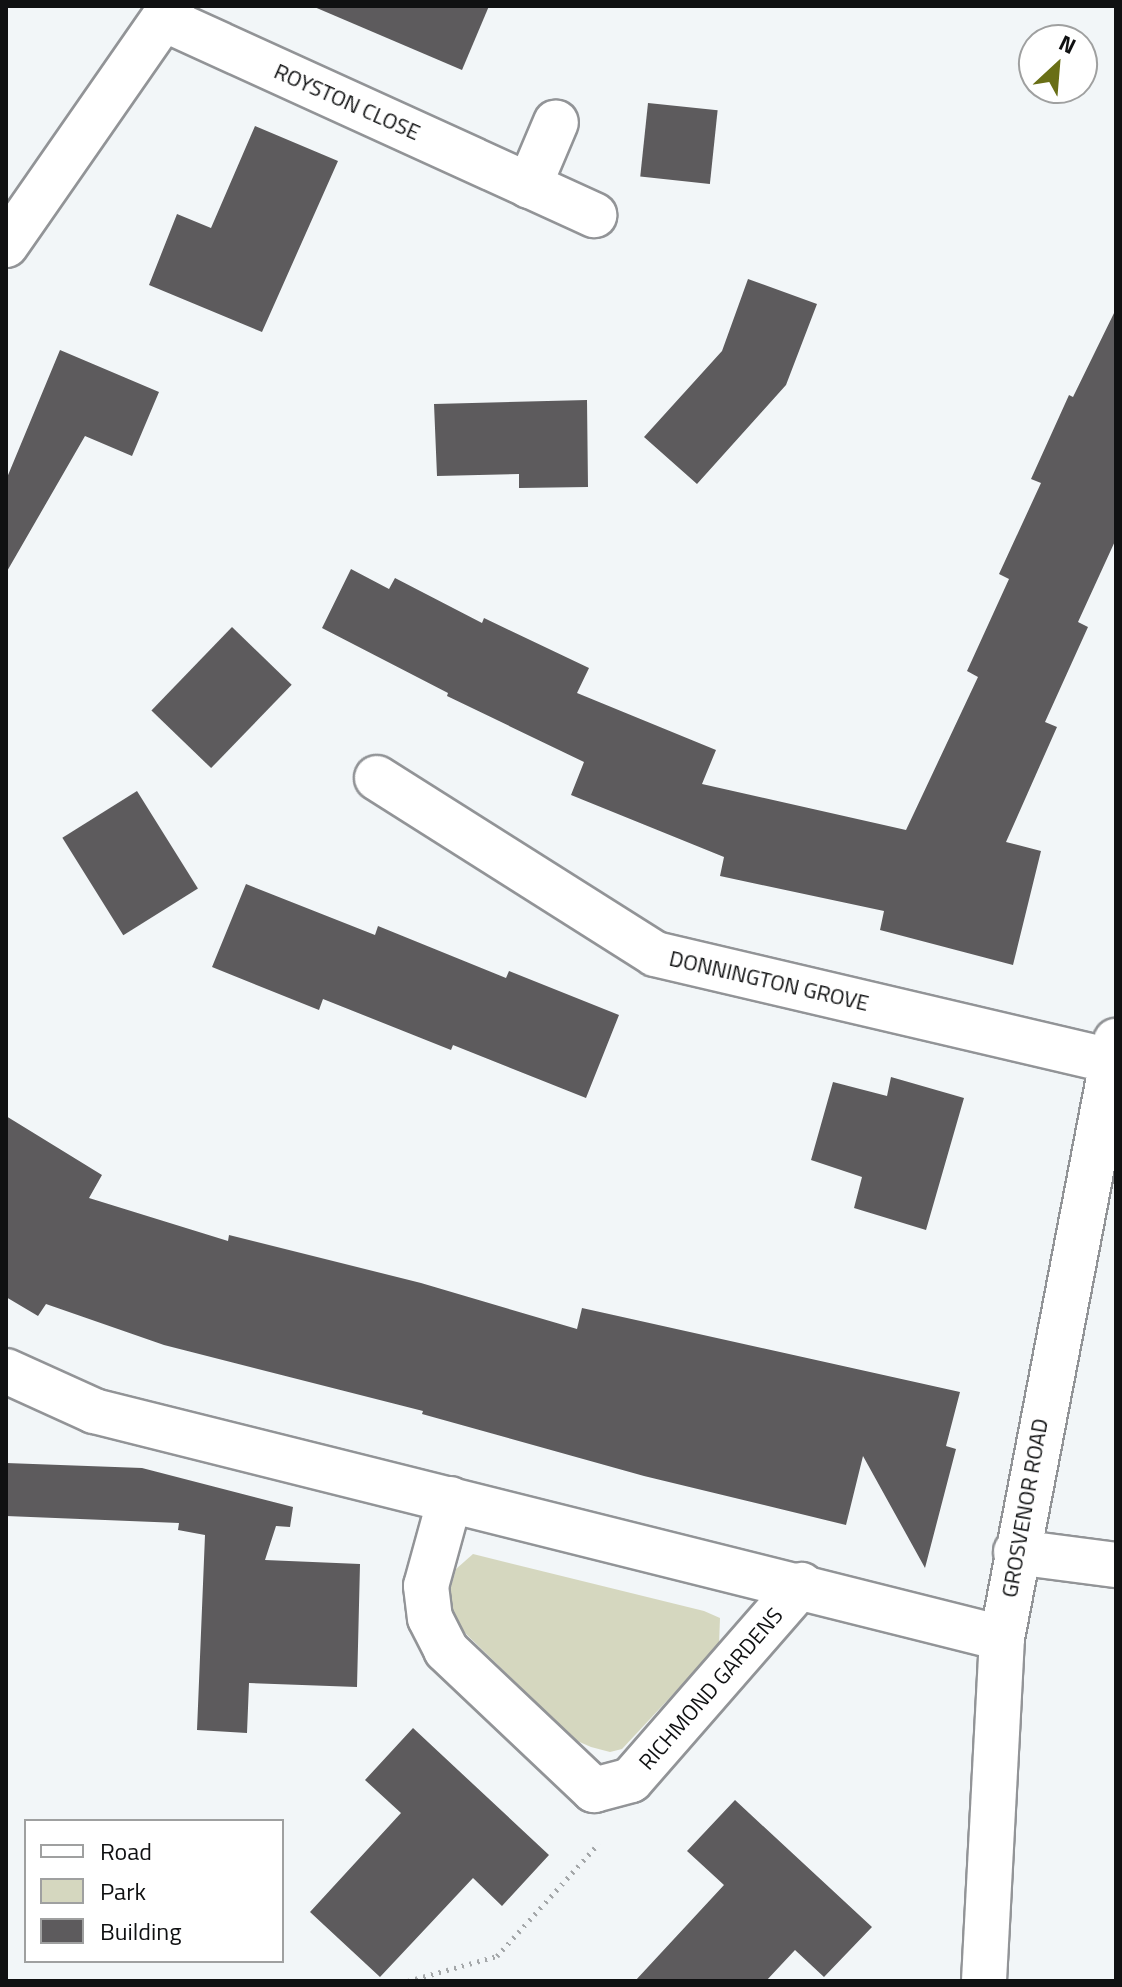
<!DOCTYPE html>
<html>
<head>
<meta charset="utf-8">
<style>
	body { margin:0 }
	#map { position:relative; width:1122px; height:1987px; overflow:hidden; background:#f2f6f8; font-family:"Titillium Web",sans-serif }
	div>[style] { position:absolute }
	.green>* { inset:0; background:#d5d7bf }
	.building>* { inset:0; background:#5d5b5d; transform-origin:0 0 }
	.path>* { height:5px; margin-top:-2.5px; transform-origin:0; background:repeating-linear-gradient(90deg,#a4a7a9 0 2px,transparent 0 8px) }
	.roads { filter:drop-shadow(2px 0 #929497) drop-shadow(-2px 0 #929497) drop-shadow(0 2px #929497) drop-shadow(0 -2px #929497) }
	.minor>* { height:44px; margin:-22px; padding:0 22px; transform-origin:22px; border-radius:22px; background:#fff }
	span { translate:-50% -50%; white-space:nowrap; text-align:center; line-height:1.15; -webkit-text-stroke:8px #fff; paint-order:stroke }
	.street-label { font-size:22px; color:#101112 }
	.frame { position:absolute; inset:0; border:8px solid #101112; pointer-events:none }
	.legend { position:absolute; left:24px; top:1819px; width:260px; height:144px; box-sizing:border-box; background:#fff; border:2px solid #9fa0a0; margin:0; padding:10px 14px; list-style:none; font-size:24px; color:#101112 }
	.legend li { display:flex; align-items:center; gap:16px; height:40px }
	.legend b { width:40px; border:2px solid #9fa0a0 }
	.north { position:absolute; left:1018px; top:24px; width:80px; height:80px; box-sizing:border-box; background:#fff; border:2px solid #9fa0a0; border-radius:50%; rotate:26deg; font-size:22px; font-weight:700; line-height:32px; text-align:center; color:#101112 }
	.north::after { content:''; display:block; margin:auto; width:28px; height:36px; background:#696f16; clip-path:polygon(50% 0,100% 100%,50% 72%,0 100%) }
</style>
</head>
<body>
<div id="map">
	<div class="green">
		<i style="clip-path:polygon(473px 1554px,704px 1611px,720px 1618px,719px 1645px,622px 1749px,610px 1752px,591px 1747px,575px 1740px,462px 1630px,450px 1613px,449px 1593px,456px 1569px)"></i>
	</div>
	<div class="building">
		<i style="clip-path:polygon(312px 6px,489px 6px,462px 70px)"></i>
		<i style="left:648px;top:103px;width:70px;height:74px;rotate:6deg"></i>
		<i style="clip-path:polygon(255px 126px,338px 161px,262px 332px,149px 285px,177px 214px,211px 228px)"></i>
		<i style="clip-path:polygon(748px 279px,817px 304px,786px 385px,697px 484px,644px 437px,722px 351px)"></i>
		<i style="clip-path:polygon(1116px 309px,1116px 539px,1078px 622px,1088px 627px,1045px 722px,1057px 727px,1006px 842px,1041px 851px,1013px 965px,880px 930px,884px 911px,720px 876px,724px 857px,571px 795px,584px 762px,447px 696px,448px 693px,322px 628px,351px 569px,389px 589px,395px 578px,482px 623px,484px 618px,589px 668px,577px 693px,716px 750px,702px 784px,906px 830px,978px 677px,967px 671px,1009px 579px,999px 574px,1041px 483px,1031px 479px,1069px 395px,1073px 397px)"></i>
		<i style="clip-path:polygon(60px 350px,159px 392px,132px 456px,85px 436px,6px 573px,6px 480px)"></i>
		<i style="clip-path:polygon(587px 400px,588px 487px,519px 488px,519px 474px,437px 476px,434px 404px)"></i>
		<i style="left:232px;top:627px;width:83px;height:116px;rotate:44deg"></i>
		<i style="left:137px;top:791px;width:115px;height:88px;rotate:58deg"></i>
		<i style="clip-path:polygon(246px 884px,375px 935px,378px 926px,506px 978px,509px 971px,619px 1015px,586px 1098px,453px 1045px,451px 1050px,323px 999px,319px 1010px,212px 967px)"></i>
		<i style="clip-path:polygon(891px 1077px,964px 1098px,926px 1230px,854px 1208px,862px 1177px,811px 1160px,833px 1082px,887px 1096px)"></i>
		<i style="clip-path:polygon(6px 1116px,102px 1175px,89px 1198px,228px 1241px,229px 1235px,421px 1283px,577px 1329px,582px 1308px,960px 1392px,946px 1446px,956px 1449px,925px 1568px,863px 1456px,846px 1525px,644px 1476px,422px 1414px,423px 1411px,164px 1345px,46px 1304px,38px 1316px,6px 1297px)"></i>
		<i style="clip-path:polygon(6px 1463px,142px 1468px,293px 1507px,290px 1527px,276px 1526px,265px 1560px,360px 1564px,357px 1687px,249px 1683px,247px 1733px,197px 1730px,205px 1535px,178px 1530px,179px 1523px,6px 1516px)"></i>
		<i style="clip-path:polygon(413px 1728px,549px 1855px,502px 1906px,473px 1878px,380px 1977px,310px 1912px,401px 1813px,365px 1780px)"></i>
		<i style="clip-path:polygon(735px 1800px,872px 1927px,824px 1977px,795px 1950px,766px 1981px,635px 1981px,724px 1885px,687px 1851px)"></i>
	</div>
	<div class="path">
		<i style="left:408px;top:1981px;width:92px;rotate:-15.7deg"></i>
		<i style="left:497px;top:1956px;width:152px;rotate:-47.9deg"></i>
	</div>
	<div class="roads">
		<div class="minor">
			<i style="left:164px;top:19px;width:473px;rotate:24.5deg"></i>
			<i style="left:529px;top:186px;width:69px;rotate:-67.1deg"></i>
			<i style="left:6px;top:245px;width:291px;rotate:-55.2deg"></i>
			<i style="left:377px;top:778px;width:329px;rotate:32.3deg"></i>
			<i style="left:655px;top:954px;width:467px;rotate:13.2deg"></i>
			<i style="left:6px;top:1371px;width:97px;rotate:24.4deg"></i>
			<i style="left:94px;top:1411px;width:936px;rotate:14.04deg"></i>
			<i style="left:450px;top:1499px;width:90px;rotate:105.4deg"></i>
			<i style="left:426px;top:1586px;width:32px;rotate:83deg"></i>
			<i style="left:430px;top:1618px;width:36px;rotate:63deg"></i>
			<i style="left:446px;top:1650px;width:204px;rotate:43.4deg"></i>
			<i style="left:594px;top:1790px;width:38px;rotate:-15deg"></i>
			<i style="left:631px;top:1780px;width:259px;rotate:-48.9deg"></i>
			<i style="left:1016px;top:1552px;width:101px;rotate:7.4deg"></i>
			<i style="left:984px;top:1981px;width:343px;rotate:-87deg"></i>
			<i style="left:1002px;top:1638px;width:608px;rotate:-79.19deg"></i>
		</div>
	</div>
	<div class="street-label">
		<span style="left:347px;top:102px;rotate:24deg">ROYSTON CLOSE</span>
		<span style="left:769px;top:981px;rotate:13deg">DONNINGTON GROVE</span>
		<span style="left:1025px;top:1508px;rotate:-80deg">GROSVENOR ROAD</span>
		<span style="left:711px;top:1689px;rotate:-49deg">RICHMOND GARDENS</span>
	</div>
	<div class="frame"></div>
	<ul class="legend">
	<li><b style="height:10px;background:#fff"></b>Road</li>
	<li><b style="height:22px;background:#d5d7bf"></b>Park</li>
	<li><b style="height:22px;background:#5d5b5d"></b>Building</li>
	</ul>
	<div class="north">N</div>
</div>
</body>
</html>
